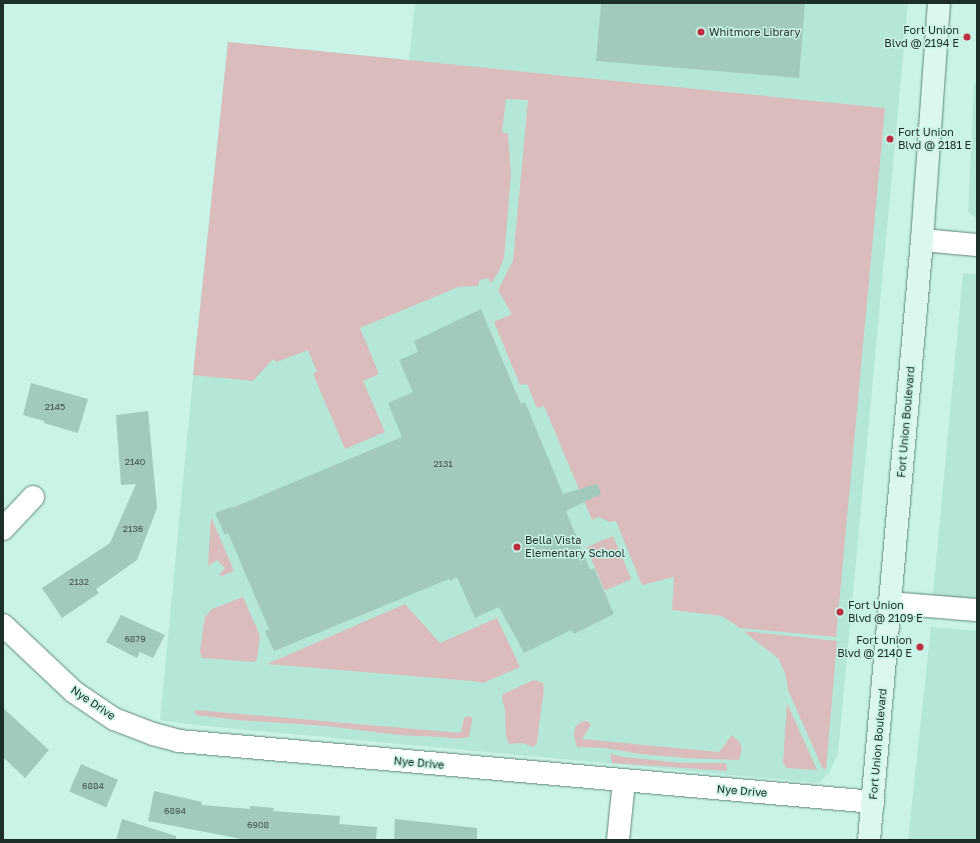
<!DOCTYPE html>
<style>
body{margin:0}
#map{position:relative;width:980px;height:843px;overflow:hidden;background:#c9f3e5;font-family:"Golos Text",sans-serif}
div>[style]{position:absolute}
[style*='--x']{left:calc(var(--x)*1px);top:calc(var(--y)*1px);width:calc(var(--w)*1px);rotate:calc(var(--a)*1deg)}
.built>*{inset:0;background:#b5e7d6}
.green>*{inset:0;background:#dabcbc;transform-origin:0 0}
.building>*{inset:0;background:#a1cabc;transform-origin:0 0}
.roads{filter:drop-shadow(0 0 1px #5f8679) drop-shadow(0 0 1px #5f8679)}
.minor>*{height:22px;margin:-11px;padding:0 11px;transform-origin:11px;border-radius:11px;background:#fff}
.secondary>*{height:22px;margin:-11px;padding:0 11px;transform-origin:11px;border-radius:11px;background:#dbf7ee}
.dots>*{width:11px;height:11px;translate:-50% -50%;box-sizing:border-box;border:2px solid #c9f3e5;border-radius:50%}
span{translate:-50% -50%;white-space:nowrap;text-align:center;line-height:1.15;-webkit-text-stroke:3px #c9f3e5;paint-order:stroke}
.number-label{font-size:9px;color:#3e544c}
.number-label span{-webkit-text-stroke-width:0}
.poi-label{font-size:11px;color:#1d2d27}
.right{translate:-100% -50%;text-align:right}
.left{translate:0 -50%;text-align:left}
.street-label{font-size:11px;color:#1d2d27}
.frame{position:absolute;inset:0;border:4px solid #1d2d27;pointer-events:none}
</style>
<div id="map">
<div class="built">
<div style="clip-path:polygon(415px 3px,908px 3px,838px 754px,829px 773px,819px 783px,195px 725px,160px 720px,194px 367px,228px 42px,409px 60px)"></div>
<div style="clip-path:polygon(974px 84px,977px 84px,977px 219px,968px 212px)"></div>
<div style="clip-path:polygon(963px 273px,977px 274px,977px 599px,933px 595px)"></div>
<div style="clip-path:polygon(931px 627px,977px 631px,977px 840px,908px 840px)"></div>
</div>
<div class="green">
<div style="clip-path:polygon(228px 42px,885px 108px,836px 637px,740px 628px,722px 616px,672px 610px,674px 577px,642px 585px,616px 521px,610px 522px,599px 517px,592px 520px,544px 406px,537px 408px,527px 384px,520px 385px,494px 322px,512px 314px,498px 290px,513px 261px,528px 100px,506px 99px,502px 132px,508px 134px,511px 174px,504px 258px,498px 273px,491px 283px,488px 278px,480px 280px,478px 286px,458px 287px,360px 328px,379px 374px,363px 381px,385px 432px,345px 449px,313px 374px,317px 372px,308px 350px,277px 362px,273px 359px,253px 381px,193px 375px)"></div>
<div style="clip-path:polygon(211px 517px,234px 571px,222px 576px,219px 575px,225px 568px,217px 560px,208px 566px)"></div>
<div style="left:613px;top:536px;width:47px;height:29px;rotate:67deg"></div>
<div style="clip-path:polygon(243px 597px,260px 636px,257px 659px,254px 662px,202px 658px,200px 651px,205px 617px,212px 609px)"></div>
<div style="clip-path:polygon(405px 604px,440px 643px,497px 618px,520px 667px,483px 683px,472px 681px,267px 664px)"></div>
<div style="clip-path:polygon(743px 631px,837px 641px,826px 770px,822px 767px,788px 690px,785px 673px,778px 658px)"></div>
<div style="clip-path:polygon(534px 680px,543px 683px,544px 689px,537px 742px,534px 747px,522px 743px,509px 744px,506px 736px,505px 710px,502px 698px,503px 694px)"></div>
<div style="clip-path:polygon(787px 703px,817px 770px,787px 768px,783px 763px)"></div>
<div style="clip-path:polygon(195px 710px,461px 733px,464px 718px,469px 716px,472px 718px,472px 722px,469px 737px,456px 739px,444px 737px,399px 735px,327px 726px,238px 720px,195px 715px)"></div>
<div style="clip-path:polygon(587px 721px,591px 725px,582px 739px,719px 752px,732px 735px,740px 743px,742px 750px,739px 760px,686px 758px,640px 754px,605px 748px,577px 747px,574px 735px,575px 727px,581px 722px)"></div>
<div style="clip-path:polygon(610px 754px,624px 757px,681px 763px,726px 763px,727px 771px,612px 763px)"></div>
</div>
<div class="building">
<div style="clip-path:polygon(601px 3px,805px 3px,799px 78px,596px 61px)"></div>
<div style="clip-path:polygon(481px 309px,521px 404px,525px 402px,563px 494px,597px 484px,601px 494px,566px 511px,590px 570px,594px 568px,614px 614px,574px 634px,571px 630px,524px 653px,499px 607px,475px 618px,457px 577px,450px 581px,449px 579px,274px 651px,265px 631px,269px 629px,228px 533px,225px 535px,215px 513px,231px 507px,232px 508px,402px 437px,388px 403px,413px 392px,399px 360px,418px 352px,414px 341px)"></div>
<div style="clip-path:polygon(31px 383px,88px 399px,78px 433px,44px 423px,44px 421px,23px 415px)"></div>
<div style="clip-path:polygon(148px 411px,157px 508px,137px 560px,96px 589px,99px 593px,62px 618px,42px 588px,110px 543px,136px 484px,121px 485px,116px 415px)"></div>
<div style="clip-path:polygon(121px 615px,165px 635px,153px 658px,140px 652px,137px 658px,106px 642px)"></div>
<div style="clip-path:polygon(3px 708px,49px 750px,25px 778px,3px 757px)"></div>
<div style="left:81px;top:764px;width:40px;height:30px;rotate:23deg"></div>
<div style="clip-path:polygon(154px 791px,202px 802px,201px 805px,250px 809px,250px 806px,274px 808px,273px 811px,340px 816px,339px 824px,377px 827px,376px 840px,247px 840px,148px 821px)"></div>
<div style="clip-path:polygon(122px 819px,176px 836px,176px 840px,116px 840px)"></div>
<div style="clip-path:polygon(395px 819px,477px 828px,477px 840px,394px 840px)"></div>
</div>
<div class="roads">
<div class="minor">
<div style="--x:922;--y:240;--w:55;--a:5.2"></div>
<div style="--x:3;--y:529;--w:44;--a:-46.8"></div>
<div style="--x:891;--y:603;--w:86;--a:4.7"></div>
<div style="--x:3;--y:625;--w:98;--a:43.3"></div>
<div style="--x:74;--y:692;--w:48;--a:34"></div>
<div style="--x:114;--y:719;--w:42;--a:21"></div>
<div style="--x:153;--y:734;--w:27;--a:15"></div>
<div style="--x:179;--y:741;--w:697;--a:5.02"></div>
<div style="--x:618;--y:840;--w:59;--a:-84.2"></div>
</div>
<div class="secondary">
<div style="--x:869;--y:840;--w:602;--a:-84.95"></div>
<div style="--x:922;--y:240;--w:238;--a:-85.9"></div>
</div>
</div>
<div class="dots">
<div style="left:701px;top:32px;background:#be2e43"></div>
<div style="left:967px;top:37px;background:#be2e43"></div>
<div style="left:890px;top:139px;background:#be2e43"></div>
<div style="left:517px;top:547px;background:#be2e43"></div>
<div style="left:840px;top:612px;background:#be2e43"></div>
<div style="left:920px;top:647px;background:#be2e43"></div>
</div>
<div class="number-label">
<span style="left:55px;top:407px">2145</span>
<span style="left:135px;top:462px">2140</span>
<span style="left:443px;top:464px">2131</span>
<span style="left:133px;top:529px">2136</span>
<span style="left:79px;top:582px">2132</span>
<span style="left:135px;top:639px">6879</span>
<span style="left:93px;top:786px">6884</span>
<span style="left:175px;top:811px">6894</span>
<span style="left:258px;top:825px">6908</span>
</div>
<div class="poi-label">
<span class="right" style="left:959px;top:37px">Fort Union<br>Blvd @ 2194 E</span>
<span class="left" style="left:709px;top:32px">Whitmore Library</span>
<span class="left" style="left:898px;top:139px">Fort Union<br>Blvd @ 2181 E</span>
<span class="left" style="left:525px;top:547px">Bella Vista<br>Elementary School</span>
<span class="left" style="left:848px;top:612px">Fort Union<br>Blvd @ 2109 E</span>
<span class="right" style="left:912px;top:647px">Fort Union<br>Blvd @ 2140 E</span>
</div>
<div class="street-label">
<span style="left:906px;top:422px;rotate:-85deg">Fort Union Boulevard</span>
<span style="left:93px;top:703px;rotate:34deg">Nye Drive</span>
<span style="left:878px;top:744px;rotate:-85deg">Fort Union Boulevard</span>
<span style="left:419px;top:763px;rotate:5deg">Nye Drive</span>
<span style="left:742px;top:791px;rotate:5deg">Nye Drive</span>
</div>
<div class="frame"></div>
</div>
